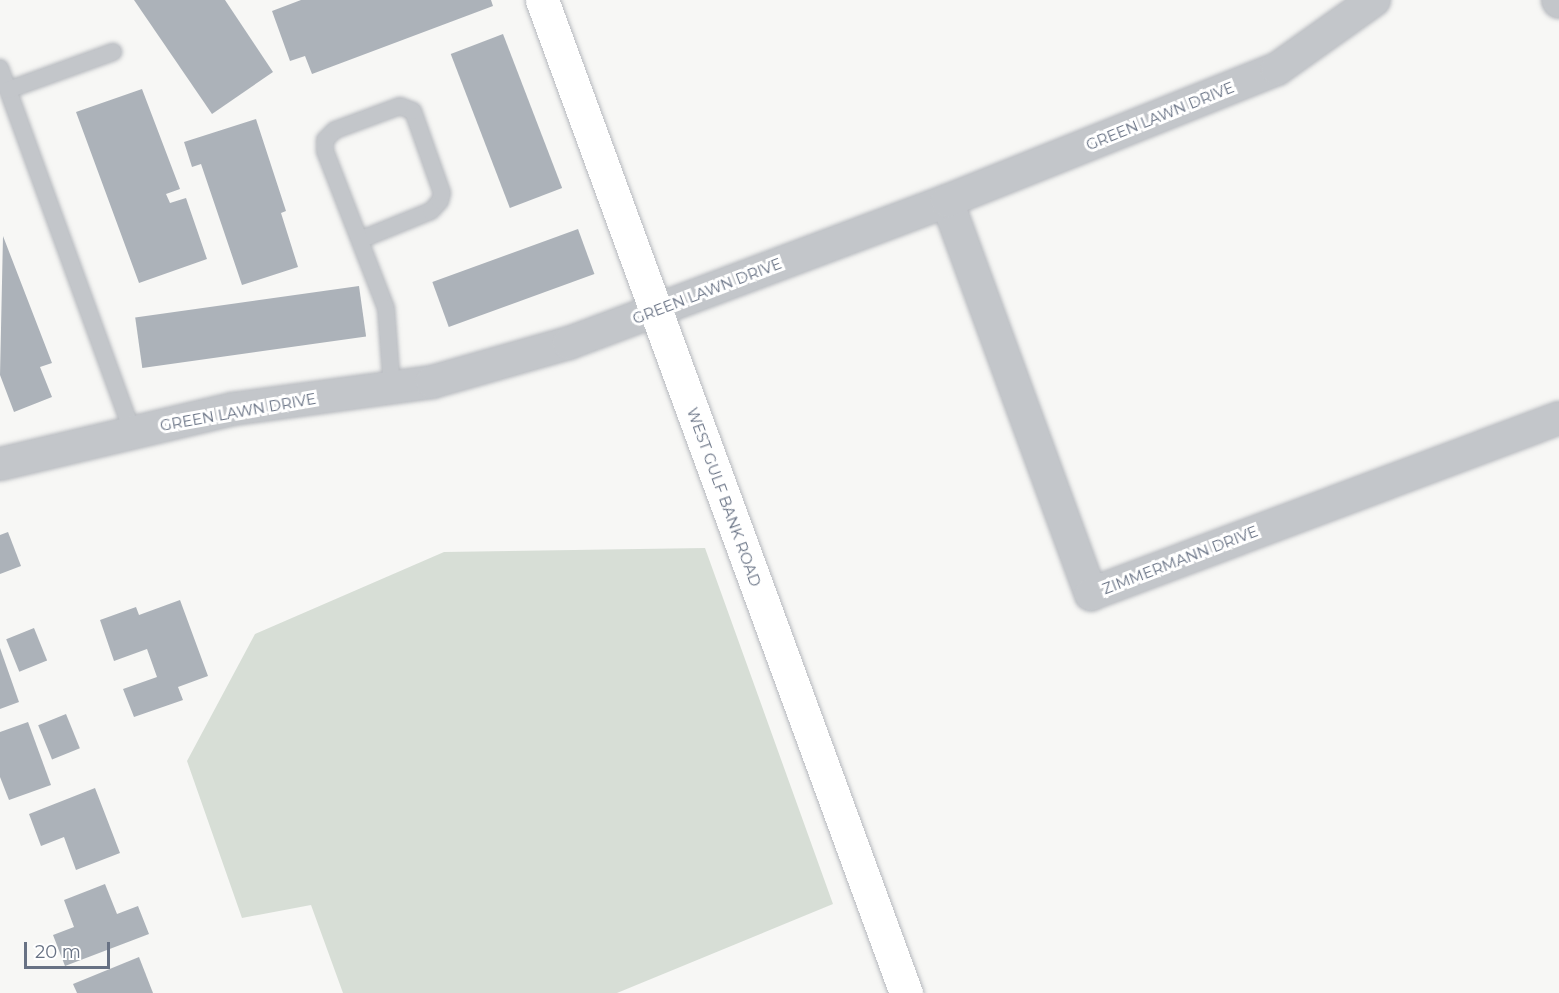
<!DOCTYPE html>
<style>
body{margin:0}
#map{position:relative;width:1559px;height:993px;overflow:hidden;background:#f7f7f5;font-family:Montserrat,sans-serif}
div>[style]{position:absolute}
[style*='--x']{left:calc(var(--x)*1px);top:calc(var(--y)*1px);width:calc(var(--w)*1px);rotate:calc(var(--a)*1deg)}
.green>*{inset:0;background:#d7ded6}
.building>*{inset:0;background:#acb2b9;transform-origin:0 0}
.roads{filter:drop-shadow(0 0 2px #b6b9be) drop-shadow(0 0 2px #b6b9be)}
.lane>*{height:16px;margin:-8px;padding:0 8px;transform-origin:8px;border-radius:8px;background:#c3c6ca}
.street>*{height:32px;margin:-16px;padding:0 16px;transform-origin:16px;border-radius:16px;background:#c3c6ca}
.secondary>*{height:33px;margin:-16.5px;padding:0 16.5px;transform-origin:16.5px;border-radius:16.5px;background:#fff}
span{translate:-50% -50%;white-space:nowrap;text-align:center;line-height:1.15;-webkit-text-stroke:6px #fff;paint-order:stroke}
.street-label{font-size:15px;color:#687284}
.scale{position:absolute;left:24px;top:942px;width:86px;height:27px;box-sizing:border-box;border:3px solid #687284;border-top:0;padding-left:8px;font-size:18px;line-height:21px;white-space:nowrap;color:#687284;-webkit-text-stroke:4px #fff;paint-order:stroke}
</style>
<div id="map">
<div class="green">
<div style="clip-path:polygon(705px 548px,833px 904px,617px 993px,343px 993px,311px 905px,242px 918px,187px 761px,255px 634px,444px 552px)"></div>
</div>
<div class="building">
<div style="clip-path:polygon(134px 0,225px 0,273px 72px,212px 114px)"></div>
<div style="clip-path:polygon(301px 0,491px 0,493px 6px,312px 74px,305px 56px,290px 61px,272px 11px)"></div>
<div style="left:503px;top:34px;width:165px;height:56px;rotate:69deg"></div>
<div style="clip-path:polygon(142px 89px,180px 189px,166px 194px,170px 203px,186px 198px,207px 259px,139px 283px,76px 112px)"></div>
<div style="clip-path:polygon(256px 119px,286px 211px,281px 213px,298px 267px,242px 285px,201px 164px,192px 167px,184px 142px)"></div>
<div style="left:578px;top:229px;width:48px;height:155px;rotate:70deg"></div>
<div style="clip-path:polygon(3px 236px,52px 363px,40px 367px,52px 397px,14px 412px,0 375px)"></div>
<div style="left:359px;top:286px;width:51px;height:226px;rotate:82deg"></div>
<div style="clip-path:polygon(8px 532px,21px 566px,0 574px,0 535px)"></div>
<div style="clip-path:polygon(180px 600px,208px 676px,178px 687px,183px 700px,134px 717px,123px 689px,157px 677px,147px 649px,114px 661px,100px 620px,136px 607px,139px 615px)"></div>
<div style="left:34px;top:628px;width:35px;height:30px;rotate:68deg"></div>
<div style="clip-path:polygon(0 648px,19px 702px,0 709px)"></div>
<div style="left:66px;top:714px;width:37px;height:30px;rotate:68deg"></div>
<div style="clip-path:polygon(28px 722px,51px 785px,9px 800px,0 777px,0 732px)"></div>
<div style="clip-path:polygon(95px 788px,120px 853px,76px 870px,64px 837px,41px 846px,29px 814px)"></div>
<div style="clip-path:polygon(105px 884px,117px 914px,138px 906px,149px 934px,65px 966px,53px 935px,74px 927px,64px 900px)"></div>
<div style="clip-path:polygon(139px 957px,153px 993px,77px 993px,73px 984px)"></div>
</div>
<div class="roads">
<div class="lane">
<div style="--x:0;--y:68;--w:386;--a:70"></div>
<div style="--x:8;--y:90;--w:112;--a:-19.9"></div>
<div style="--x:362;--y:239;--w:74;--a:-22.1"></div>
<div style="--x:431;--y:211;--w:13;--a:-48"></div>
<div style="--x:440;--y:201;--w:8;--a:-76"></div>
<div style="--x:442;--y:193;--w:87;--a:-109.5"></div>
<div style="--x:413;--y:111;--w:14;--a:-159"></div>
<div style="--x:400;--y:106;--w:69;--a:159.7"></div>
<div style="--x:335;--y:130;--w:14;--a:135"></div>
<div style="--x:325;--y:140;--w:11;--a:90"></div>
<div style="--x:325;--y:151;--w:168;--a:68.8"></div>
<div style="--x:386;--y:308;--w:79;--a:85.7"></div>
</div>
<div class="street">
<div style="--x:1558;--y:0;--w:2;--a:63"></div>
<div style="--x:947;--y:201;--w:419;--a:69.9"></div>
<div style="--x:1091;--y:594;--w:500;--a:-20.6"></div>
<div style="--x:0;--y:464;--w:239;--a:-13.3"></div>
<div style="--x:233;--y:409;--w:201;--a:-7.7"></div>
<div style="--x:432;--y:382;--w:142;--a:-15.9"></div>
<div style="--x:569;--y:343;--w:404;--a:-20.6"></div>
<div style="--x:947;--y:201;--w:355;--a:-21.8"></div>
<div style="--x:1277;--y:69;--w:119;--a:-35.4"></div>
</div>
<div class="secondary">
<div style="--x:542;--y:0;--w:1058;--a:69.87"></div>
</div>
</div>
<div class="street-label">
<span style="left:1160px;top:116px;rotate:-22deg">GREEN LAWN DRIVE</span>
<span style="left:707px;top:291px;rotate:-21deg">GREEN LAWN DRIVE</span>
<span style="left:238px;top:412px;rotate:-10deg">GREEN LAWN DRIVE</span>
<span style="left:724px;top:497px;rotate:70deg">WEST GULF BANK ROAD</span>
<span style="left:1180px;top:560px;rotate:-21deg">ZIMMERMANN DRIVE</span>
</div>
<div class="scale">20 m</div>
</div>
